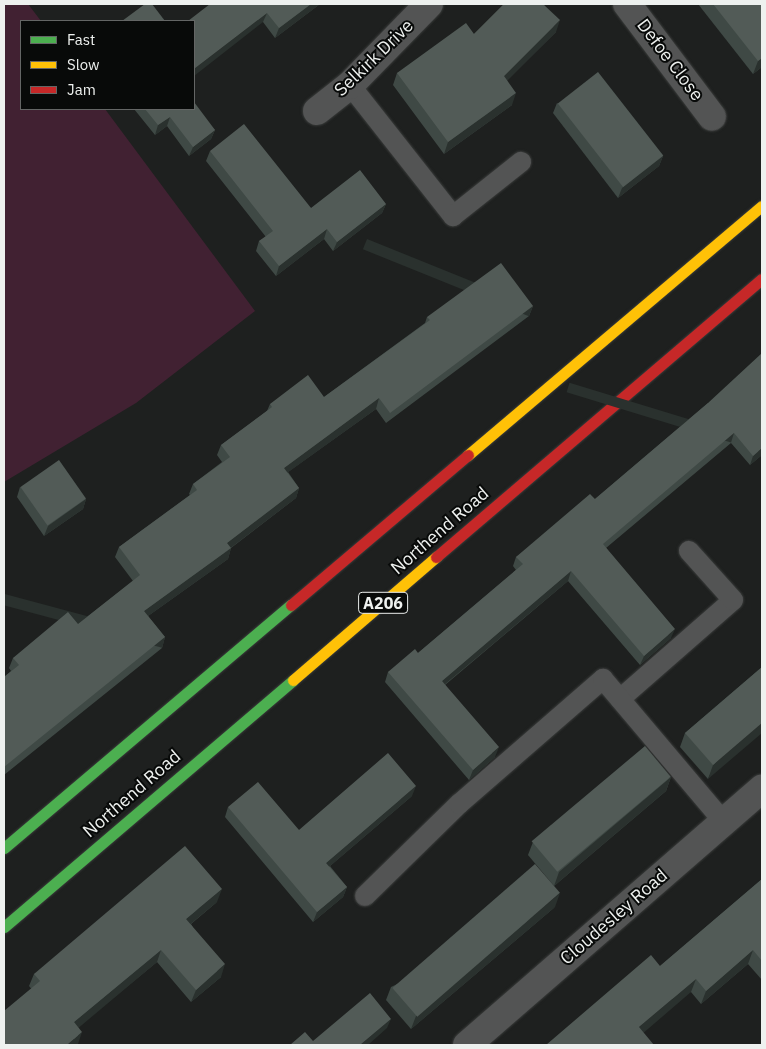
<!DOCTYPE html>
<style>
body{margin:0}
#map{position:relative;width:766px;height:1049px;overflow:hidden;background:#1e201f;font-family:"IBM Plex Sans",sans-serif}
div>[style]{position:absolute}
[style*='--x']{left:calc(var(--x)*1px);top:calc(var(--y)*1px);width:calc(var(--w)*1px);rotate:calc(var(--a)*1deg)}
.green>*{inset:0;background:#412132}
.roads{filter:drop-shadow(0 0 1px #3a3c3b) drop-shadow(0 0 1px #3a3c3b)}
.lane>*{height:20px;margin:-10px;padding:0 10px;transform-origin:10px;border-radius:10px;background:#535454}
.street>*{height:28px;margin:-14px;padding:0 14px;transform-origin:14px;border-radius:14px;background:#535454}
.fast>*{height:11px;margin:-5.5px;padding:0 5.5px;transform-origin:5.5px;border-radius:5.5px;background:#4caf50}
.slow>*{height:11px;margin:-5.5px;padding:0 5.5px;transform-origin:5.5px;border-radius:5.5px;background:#ffc107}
.jam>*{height:11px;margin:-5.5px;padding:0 5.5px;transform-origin:5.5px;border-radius:5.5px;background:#c62828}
.wall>*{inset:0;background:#3f4945}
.shaded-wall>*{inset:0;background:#2a312e;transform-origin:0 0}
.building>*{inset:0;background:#525b57;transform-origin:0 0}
span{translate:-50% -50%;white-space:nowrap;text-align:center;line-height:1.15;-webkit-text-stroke:4px #080a09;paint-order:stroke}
.shield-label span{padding:1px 4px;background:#080a09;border:1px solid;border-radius:4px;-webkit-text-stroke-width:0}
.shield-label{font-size:16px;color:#eef1ef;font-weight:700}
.street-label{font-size:18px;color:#eef1ef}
.frame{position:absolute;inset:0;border:5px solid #eef1ef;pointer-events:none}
.legend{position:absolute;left:20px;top:20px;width:175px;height:90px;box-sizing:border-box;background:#080a09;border:1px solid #646665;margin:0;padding:6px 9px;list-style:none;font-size:15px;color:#eef1ef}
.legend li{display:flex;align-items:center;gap:10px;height:25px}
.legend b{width:25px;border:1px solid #646665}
</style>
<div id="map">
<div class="green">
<div style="clip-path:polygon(4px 4px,28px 4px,41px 21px,21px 21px,21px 109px,105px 109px,255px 311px,136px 403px,4px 482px)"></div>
</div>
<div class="roads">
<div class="lane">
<div style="--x:350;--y:85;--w:167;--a:51.8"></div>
<div style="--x:453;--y:216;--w:87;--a:-38.5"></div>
<div style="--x:620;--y:699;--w:150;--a:-41.2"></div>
<div style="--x:733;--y:600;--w:66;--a:-131.9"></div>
<div style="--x:365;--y:896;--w:132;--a:-44.4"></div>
<div style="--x:459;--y:804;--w:191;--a:-41"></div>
<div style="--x:603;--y:679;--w:187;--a:49.8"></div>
</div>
<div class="street">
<div style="--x:627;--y:4;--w:141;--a:53"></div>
<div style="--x:317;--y:111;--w:42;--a:-38.2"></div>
<div style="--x:350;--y:85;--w:113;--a:-45.7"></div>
<div style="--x:467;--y:1045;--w:391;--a:-41"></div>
</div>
<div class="fast">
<div style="--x:4;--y:848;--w:376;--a:-40.3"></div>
<div style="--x:4;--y:927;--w:380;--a:-40.5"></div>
</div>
<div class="slow">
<div style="--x:468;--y:455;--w:385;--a:-40.3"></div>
<div style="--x:293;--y:680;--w:189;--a:-40.7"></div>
</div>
<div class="jam">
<div style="--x:436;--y:557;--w:428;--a:-40.5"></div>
<div style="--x:291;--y:605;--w:232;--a:-40.3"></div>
</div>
</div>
<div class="wall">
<div style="clip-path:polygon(320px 4px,275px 38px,263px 22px,220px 5px)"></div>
<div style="clip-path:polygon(504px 4px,546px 4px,544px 5px,556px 32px,507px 80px,512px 105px,444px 154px,393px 85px,397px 73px,474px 34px)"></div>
<div style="clip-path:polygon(698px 4px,762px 4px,762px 67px,753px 74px)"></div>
<div style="clip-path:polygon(557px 103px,663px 156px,659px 166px,618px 198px,553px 113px)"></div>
<div style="clip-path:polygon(134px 109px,194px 109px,215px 130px,211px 139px,189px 156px,167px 126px,155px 135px)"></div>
<div style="clip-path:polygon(210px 151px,311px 208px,386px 204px,382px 213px,333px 251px,324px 239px,276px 276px,256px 251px,259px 241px,266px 237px,206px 161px)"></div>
<div style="clip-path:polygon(533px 306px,529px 316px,386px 423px,376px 409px,288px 472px,299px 488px,296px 498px,231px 548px,228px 559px,148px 616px,165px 637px,162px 648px,4px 775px,4px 677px,11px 671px,9px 668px,13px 658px,78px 624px,133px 581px,115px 557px,119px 547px,190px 495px,189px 494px,193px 484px,222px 462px,217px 455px,221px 445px,267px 411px,270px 404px,324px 397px,425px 323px,427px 317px)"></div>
<div style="clip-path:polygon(708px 403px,762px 455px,750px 465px,731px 443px,606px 548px,671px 638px,640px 665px,568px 581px,445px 685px,495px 757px,469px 780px,385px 682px,388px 672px,418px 653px,516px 570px,513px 566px,516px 557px,595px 499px)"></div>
<div style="clip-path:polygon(20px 487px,86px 499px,83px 509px,44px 536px,17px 497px)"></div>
<div style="clip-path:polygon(762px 667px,708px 779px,680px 747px,685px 733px)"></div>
<div style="clip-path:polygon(671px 777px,666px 791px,554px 886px,528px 855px,533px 842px)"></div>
<div style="clip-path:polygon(412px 796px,330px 866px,347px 887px,343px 897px,313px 922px,225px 817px,228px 807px,299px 830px)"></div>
<div style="clip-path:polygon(762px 879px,762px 980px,748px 964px,701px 1004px,691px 992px,546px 1045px,660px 966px)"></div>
<div style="clip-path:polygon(217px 902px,191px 924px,221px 977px,191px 1002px,157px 962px,78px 1027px,78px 1044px,29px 986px,34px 974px)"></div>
<div style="clip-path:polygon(555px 907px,411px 1029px,386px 1000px,391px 987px)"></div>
</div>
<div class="shaded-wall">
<div style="clip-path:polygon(311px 4px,320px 4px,275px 38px,279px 28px)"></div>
<div style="clip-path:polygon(267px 13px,263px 22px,194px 76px,194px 69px)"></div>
<div style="clip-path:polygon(560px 20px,556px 32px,500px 88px,504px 76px)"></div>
<div style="clip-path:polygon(762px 58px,762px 67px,753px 74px,758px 61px)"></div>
<div style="clip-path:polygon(516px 93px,512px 105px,444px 154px,448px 142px)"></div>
<div style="clip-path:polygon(170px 117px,167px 126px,155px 135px,158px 125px)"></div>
<div style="clip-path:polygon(215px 130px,211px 139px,189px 156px,193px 147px)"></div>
<div style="clip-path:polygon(663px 156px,659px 166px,618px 198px,622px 188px)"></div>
<div style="clip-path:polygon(386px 204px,382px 213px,333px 251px,337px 242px)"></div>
<div style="clip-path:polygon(327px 229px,324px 239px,276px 276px,279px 266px)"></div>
<div style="left:533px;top:306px;width:11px;height:179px;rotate:112deg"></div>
<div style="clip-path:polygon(379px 398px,376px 409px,280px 478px,284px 468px)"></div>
<div style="left:734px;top:433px;width:10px;height:172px;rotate:107deg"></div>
<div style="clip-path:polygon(762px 448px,762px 455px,750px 465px,753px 456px)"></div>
<div style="clip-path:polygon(299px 488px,296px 498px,224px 553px,227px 543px)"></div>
<div style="clip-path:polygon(86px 499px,83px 509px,44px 536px,48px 526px)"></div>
<div style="clip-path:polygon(231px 548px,228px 559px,141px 621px,144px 611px)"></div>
<div style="clip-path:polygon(571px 571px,568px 581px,438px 690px,442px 681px)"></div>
<div style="clip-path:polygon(675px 629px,671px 638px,640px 665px,644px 656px)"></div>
<div style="left:165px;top:637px;width:11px;height:207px;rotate:105deg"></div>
<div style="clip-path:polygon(762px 723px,762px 733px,708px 779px,713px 765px)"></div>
<div style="clip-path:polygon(499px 747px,495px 757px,469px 780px,473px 770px)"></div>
<div style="clip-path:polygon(671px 777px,666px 791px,554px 886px,559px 872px)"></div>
<div style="clip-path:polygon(416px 786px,412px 796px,323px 872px,326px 863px)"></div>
<div style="clip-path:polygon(347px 887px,343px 897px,313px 922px,317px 912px)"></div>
<div style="clip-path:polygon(222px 889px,217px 902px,182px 931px,186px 919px)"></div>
<div style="clip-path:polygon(560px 893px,555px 907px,411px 1029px,416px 1016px)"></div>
<div style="clip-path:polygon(161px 950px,157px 962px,70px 1035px,74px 1022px)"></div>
<div style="clip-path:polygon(753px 950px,748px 964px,701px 1004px,706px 991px)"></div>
<div style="clip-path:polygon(225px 964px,221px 977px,191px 1002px,196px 990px)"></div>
<div style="clip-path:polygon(696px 979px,691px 992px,634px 1041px,639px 1027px)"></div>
<div style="clip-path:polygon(391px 1019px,387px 1028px,368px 1045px,360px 1045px)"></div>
<div style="clip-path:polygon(82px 1032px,78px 1044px,77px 1045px,67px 1045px)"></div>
</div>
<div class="building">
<div style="clip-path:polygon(145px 4px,152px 4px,165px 21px,122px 21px)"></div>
<div style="clip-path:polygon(210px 4px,219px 4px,220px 5px,221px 4px,311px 4px,279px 28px,267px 13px,194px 69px,194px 21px,188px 21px)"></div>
<div style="clip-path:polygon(504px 4px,543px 4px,560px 20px,504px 76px,516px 93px,448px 142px,397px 73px,466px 23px,474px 34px)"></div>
<div style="clip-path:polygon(713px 4px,762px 4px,762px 58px,758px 61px)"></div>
<div style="left:598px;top:72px;width:106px;height:51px;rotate:52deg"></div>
<div style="clip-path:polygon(194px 102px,215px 130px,193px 147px,170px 117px,158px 125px,145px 109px,194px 109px)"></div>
<div style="clip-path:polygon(244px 124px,311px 208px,360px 170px,386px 204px,337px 242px,327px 229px,279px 266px,259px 241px,273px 231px,210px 151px)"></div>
<div style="clip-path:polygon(501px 263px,533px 306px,390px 413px,379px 398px,284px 468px,299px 488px,227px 543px,231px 548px,144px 611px,165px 637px,4px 767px,4px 677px,19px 665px,13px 658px,68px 612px,78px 624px,140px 575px,119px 547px,197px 490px,193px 484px,230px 457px,221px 445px,272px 407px,270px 404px,308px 375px,324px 397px,430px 320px,427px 317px)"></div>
<div style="clip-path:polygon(762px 353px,762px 412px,761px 413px,762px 414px,762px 448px,753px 456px,734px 433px,603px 544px,675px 629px,644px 656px,571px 571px,442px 681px,499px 747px,473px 770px,388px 672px,415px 649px,418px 653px,523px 564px,516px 557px,590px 494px,595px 499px,708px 403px)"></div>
<div style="left:59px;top:460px;width:47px;height:47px;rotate:55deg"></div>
<div style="clip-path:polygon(762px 667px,762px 723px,713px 765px,685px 733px)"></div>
<div style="left:645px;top:746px;width:40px;height:148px;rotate:50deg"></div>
<div style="clip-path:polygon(388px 753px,416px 786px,326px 863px,347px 887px,317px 912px,228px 807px,258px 782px,299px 830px)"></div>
<div style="clip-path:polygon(185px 846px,222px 889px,186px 919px,225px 964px,196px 990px,161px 950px,74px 1022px,82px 1032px,67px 1045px,4px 1045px,4px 1011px,40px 981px,34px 974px)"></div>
<div style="left:535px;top:864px;width:38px;height:189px;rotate:49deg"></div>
<div style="clip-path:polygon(762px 879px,762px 961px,753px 950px,706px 991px,696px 979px,639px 1027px,654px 1045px,546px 1045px,651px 955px,660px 966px)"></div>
<div style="clip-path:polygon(370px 993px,391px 1019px,360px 1045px,290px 1045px,305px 1032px,313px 1041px)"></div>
</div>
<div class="shield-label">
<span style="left:383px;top:603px">A206</span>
</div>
<div class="street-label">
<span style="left:374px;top:58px;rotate:-44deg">Selkirk Drive</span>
<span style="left:670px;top:60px;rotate:53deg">Defoe Close</span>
<span style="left:440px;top:531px;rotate:-41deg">Northend Road</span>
<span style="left:132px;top:794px;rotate:-41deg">Northend Road</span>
<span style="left:614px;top:917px;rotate:-41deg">Cloudesley Road</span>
</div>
<div class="frame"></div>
<ul class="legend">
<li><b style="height:6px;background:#4caf50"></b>Fast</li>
<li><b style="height:6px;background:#ffc107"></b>Slow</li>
<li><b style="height:6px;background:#c62828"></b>Jam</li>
</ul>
</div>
